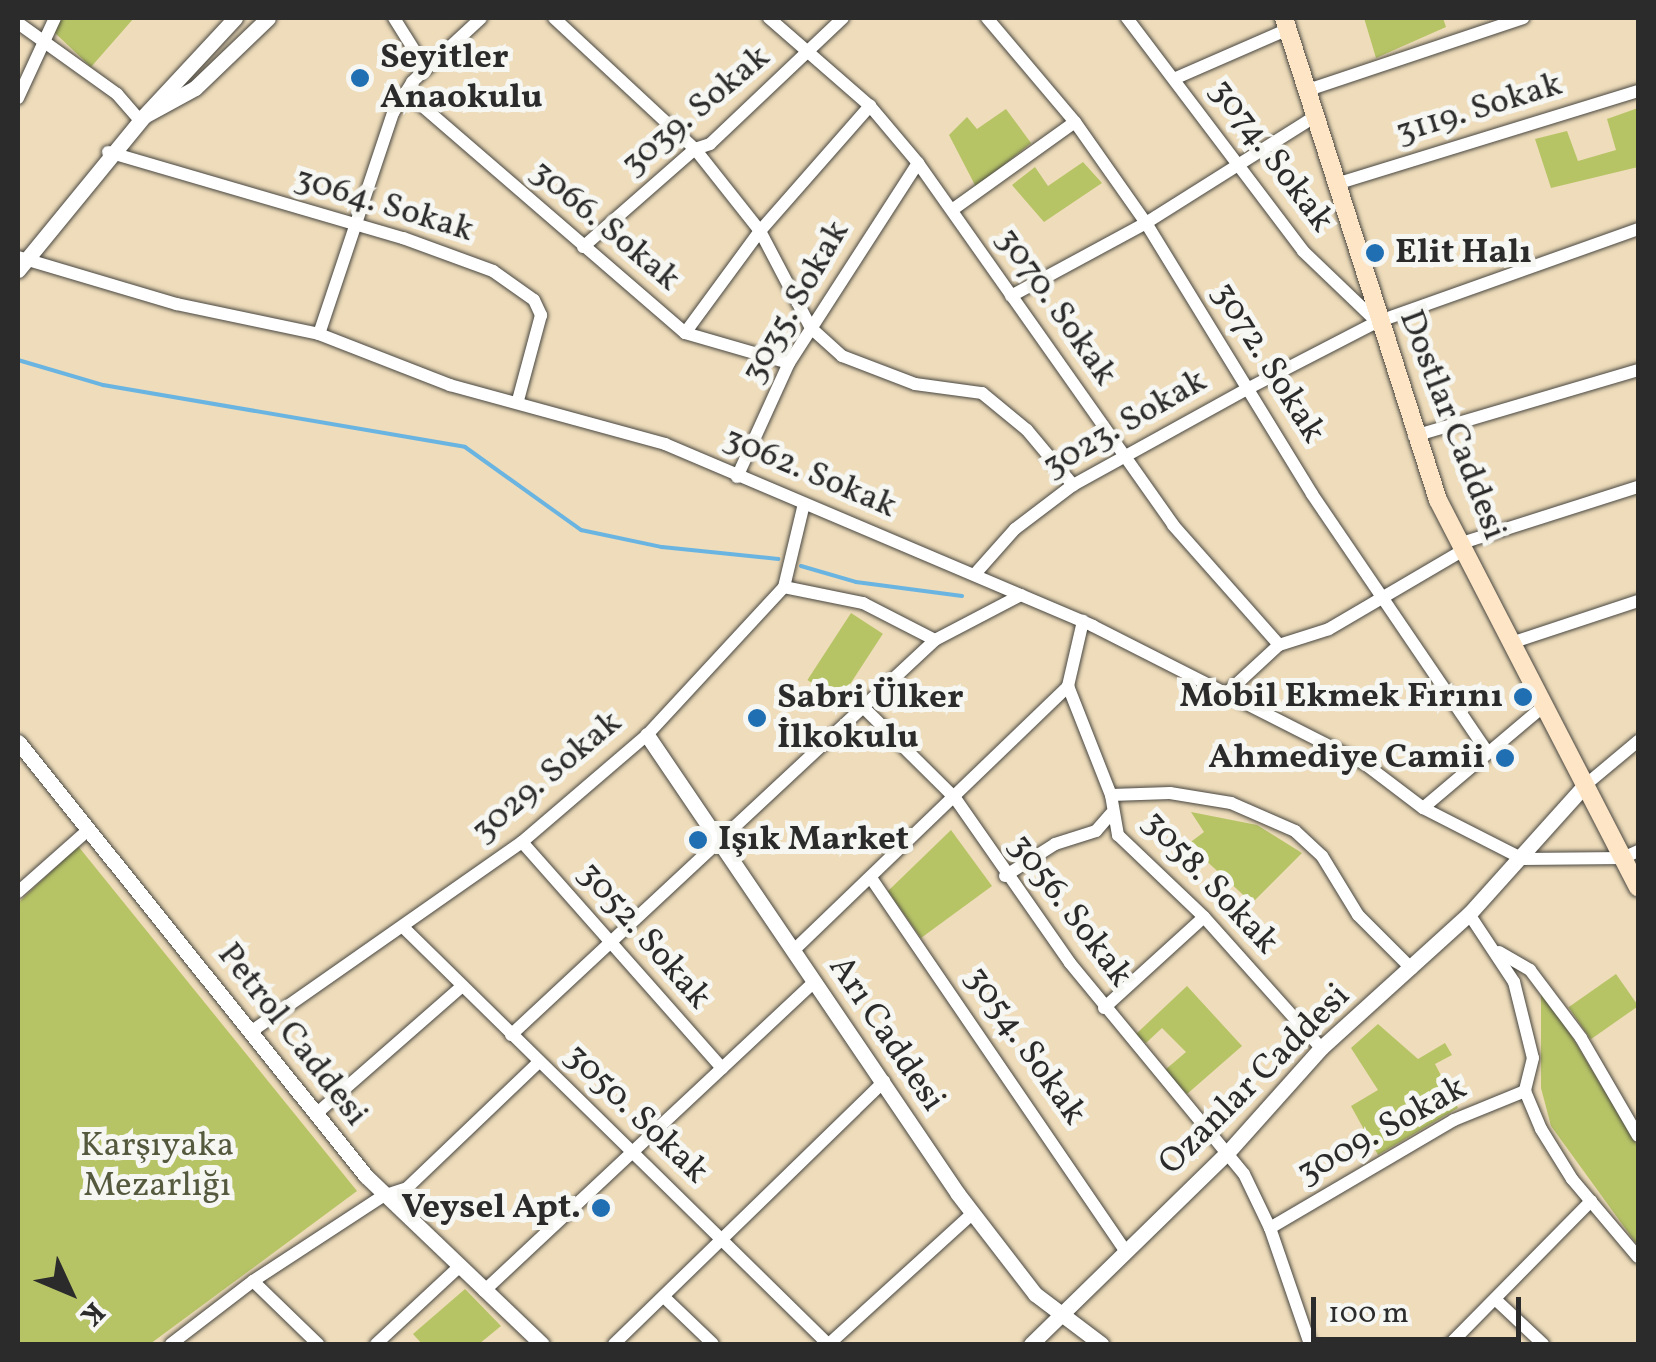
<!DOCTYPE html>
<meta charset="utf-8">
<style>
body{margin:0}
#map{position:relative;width:1656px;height:1362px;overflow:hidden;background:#eedcba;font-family:Vollkorn,serif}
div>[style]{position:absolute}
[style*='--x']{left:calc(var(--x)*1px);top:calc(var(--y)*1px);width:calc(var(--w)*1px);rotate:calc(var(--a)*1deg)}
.green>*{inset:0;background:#b7c466;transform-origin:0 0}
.stream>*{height:4px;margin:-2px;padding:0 2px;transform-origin:2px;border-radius:2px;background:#6ab4e2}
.roads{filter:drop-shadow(0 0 2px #484640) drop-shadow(0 0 2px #484640)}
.minor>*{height:12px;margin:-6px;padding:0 6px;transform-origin:6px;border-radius:6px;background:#fff}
.tertiary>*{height:15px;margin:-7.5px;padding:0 7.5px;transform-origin:7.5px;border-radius:7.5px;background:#fff}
.secondary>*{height:18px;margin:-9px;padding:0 9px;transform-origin:9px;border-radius:9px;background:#fde5c5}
.dots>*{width:28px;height:28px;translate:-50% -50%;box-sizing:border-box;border:5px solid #f6f6f2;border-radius:50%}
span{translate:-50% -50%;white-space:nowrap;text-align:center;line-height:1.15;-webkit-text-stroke:10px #f6f6f2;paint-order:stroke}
.poi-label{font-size:35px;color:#2b2b2b;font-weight:700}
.left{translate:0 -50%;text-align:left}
.right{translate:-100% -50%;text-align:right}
.street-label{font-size:35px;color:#2b2b2b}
.park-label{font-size:35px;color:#55593d}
.frame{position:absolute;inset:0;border:20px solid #2b2b2b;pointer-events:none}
.north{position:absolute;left:20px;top:1242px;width:100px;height:100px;-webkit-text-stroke:8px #f6f6f2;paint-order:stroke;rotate:134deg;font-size:28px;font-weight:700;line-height:40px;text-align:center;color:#2b2b2b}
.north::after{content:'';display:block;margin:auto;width:35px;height:45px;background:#2b2b2b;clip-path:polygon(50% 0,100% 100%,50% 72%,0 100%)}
.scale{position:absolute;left:1311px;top:1297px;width:210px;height:45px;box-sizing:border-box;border:5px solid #2b2b2b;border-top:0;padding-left:12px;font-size:30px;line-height:35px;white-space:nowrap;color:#2b2b2b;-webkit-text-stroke:8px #f6f6f2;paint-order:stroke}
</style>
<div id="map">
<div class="green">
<div style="clip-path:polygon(61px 18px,99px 19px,134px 18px,91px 67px,54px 32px)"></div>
<div style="clip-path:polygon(1364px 18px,1443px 18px,1446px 27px,1376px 58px)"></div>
<div style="clip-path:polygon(1638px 108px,1638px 167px,1551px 188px,1535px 139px,1567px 131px,1578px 161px,1616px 150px,1607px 119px)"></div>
<div style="clip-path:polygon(1006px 109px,1031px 143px,976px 187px,949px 135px,967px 117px,977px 129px)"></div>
<div style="clip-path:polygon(1083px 162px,1102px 183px,1044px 222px,1012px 185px,1035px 167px,1048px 186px)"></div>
<div style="left:851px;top:613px;width:38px;height:80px;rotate:33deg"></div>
<div style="clip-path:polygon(1191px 812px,1257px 825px,1302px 853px,1252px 903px,1188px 844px,1204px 832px)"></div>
<div style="clip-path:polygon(951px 830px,992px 886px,921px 938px,888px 891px)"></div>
<div style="clip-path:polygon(78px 846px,357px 1191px,150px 1344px,18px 1344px,18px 903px)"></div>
<div style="left:1616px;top:974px;width:39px;height:58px;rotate:55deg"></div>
<div style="clip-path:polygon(1541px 985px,1638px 1147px,1638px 1246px,1551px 1126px,1541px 1088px)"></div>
<div style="clip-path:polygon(1187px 986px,1242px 1046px,1187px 1094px,1165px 1070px,1186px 1052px,1162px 1028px,1146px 1043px,1136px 1034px)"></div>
<div style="clip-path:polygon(1378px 1024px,1418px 1059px,1445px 1043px,1452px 1055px,1435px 1064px,1458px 1108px,1378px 1155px,1351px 1106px,1378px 1090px,1351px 1048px)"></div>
<div style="clip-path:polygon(465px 1289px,501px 1326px,479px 1344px,422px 1344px,413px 1334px)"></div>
</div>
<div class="stream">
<div style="--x:18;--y:360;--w:89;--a:16.4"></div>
<div style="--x:103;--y:385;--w:367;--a:9.7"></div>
<div style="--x:465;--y:447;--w:143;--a:35.6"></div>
<div style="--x:581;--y:530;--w:83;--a:11.9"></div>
<div style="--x:662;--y:547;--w:117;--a:5.9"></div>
<div style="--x:801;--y:566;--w:57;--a:16.2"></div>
<div style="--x:856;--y:582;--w:107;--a:7.5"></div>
</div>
<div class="roads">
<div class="minor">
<div style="--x:394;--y:18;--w:60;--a:57.9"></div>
<div style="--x:554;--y:18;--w:192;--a:42.9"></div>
<div style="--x:695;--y:149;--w:105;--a:51.6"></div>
<div style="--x:760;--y:231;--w:110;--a:62.3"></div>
<div style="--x:811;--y:328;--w:42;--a:42.1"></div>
<div style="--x:842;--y:356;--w:78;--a:21"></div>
<div style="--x:915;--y:384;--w:68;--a:7.7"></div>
<div style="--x:982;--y:393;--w:58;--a:39.4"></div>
<div style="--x:1027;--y:430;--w:72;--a:50.1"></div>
<div style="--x:769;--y:18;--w:134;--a:41.1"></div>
<div style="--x:870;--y:106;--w:75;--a:49.9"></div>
<div style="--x:918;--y:163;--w:443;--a:54.8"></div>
<div style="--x:1173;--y:525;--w:160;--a:48.5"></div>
<div style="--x:987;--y:18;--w:136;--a:49.8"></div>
<div style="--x:1075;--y:122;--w:123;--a:54.9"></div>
<div style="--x:1146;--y:223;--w:318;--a:58.5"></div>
<div style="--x:1312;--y:494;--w:310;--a:55.8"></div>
<div style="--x:1127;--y:18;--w:292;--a:52.9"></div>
<div style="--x:1303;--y:251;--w:103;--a:43.8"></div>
<div style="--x:18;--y:23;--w:122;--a:35.6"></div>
<div style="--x:117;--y:94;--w:33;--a:49"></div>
<div style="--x:1176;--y:78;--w:122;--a:-23.6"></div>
<div style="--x:1308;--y:90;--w:227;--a:-18.5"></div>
<div style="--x:406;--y:92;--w:369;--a:40.8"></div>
<div style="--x:685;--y:333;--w:108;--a:16.1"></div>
<div style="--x:18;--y:98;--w:88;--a:-65.2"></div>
<div style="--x:108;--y:152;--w:307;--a:16.3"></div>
<div style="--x:403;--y:238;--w:96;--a:20.1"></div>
<div style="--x:493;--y:271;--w:50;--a:35.3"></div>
<div style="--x:534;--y:300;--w:17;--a:65"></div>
<div style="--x:541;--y:315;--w:88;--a:105.1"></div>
<div style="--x:1336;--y:184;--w:316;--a:-17.1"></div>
<div style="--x:952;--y:210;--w:151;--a:-35.6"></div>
<div style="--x:583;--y:247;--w:149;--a:-41.2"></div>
<div style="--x:695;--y:149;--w:16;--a:-18"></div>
<div style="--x:710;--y:144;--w:183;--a:-43.5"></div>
<div style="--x:18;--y:257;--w:166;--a:16.5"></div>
<div style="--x:177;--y:304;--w:145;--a:11.9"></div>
<div style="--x:319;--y:334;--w:141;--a:21.3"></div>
<div style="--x:450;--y:385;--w:223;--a:15.3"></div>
<div style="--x:665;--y:444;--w:465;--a:23"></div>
<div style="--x:1093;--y:626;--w:305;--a:26.9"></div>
<div style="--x:1365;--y:764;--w:73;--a:37.2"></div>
<div style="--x:1423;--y:808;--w:112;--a:27"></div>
<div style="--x:1523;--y:859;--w:100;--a:-0.6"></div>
<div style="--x:1623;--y:858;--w:17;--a:-25"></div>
<div style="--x:1011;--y:296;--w:153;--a:-28.4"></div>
<div style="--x:1146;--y:223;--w:201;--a:-32.2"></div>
<div style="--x:685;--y:333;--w:127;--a:-53.7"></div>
<div style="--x:760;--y:231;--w:167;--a:-48.7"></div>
<div style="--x:319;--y:334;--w:233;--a:-71.5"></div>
<div style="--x:393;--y:113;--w:36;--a:-58"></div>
<div style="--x:412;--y:82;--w:94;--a:-42.8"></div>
<div style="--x:1414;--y:436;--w:234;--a:-16.4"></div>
<div style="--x:737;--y:477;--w:125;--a:-65.5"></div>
<div style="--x:789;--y:363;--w:238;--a:-57.2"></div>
<div style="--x:1459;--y:544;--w:188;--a:-17.7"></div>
<div style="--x:975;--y:574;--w:60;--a:-48.4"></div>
<div style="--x:1015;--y:529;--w:73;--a:-37.2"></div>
<div style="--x:1073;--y:485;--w:201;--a:-28.9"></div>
<div style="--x:1249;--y:388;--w:144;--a:-27.3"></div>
<div style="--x:1377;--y:322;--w:277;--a:-19.6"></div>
<div style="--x:784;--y:587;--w:81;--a:11.4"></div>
<div style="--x:863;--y:603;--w:81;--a:27.2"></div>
<div style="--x:1514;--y:642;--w:131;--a:-18.3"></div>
<div style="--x:1068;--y:686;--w:117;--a:68.5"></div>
<div style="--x:1111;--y:795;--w:41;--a:80.1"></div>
<div style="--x:1118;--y:835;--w:119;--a:43.6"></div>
<div style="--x:1204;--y:917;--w:176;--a:48.2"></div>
<div style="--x:1228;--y:692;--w:69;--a:-42.7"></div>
<div style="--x:1279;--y:645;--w:52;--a:-17.7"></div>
<div style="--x:1329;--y:629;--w:154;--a:-30.4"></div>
<div style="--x:864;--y:708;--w:128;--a:44.7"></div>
<div style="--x:955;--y:798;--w:201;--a:55.1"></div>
<div style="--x:1070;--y:963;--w:273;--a:50.5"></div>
<div style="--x:1244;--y:1174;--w:60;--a:64.3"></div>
<div style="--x:1270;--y:1228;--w:123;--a:71"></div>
<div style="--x:1583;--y:787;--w:72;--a:-39.9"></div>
<div style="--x:1111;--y:795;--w:59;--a:-1.9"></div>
<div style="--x:1170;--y:793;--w:62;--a:9.3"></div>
<div style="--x:1231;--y:803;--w:70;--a:23.6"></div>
<div style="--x:1295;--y:831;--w:37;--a:43"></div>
<div style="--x:1322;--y:856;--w:69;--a:58.6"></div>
<div style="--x:1358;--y:915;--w:76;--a:45"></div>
<div style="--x:1423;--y:808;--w:161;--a:-40.2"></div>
<div style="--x:522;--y:842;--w:302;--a:48.5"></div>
<div style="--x:1005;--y:876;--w:59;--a:-32.6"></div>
<div style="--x:1055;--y:844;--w:43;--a:-17.6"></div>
<div style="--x:1096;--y:831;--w:23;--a:-49"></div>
<div style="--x:871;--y:878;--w:450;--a:55.7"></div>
<div style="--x:18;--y:892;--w:94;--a:-41.5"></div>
<div style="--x:1469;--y:914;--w:82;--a:56.5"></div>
<div style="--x:1514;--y:982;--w:78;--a:76"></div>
<div style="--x:1533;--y:1058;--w:34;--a:104"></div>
<div style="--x:1525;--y:1091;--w:41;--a:67.2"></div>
<div style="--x:1541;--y:1129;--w:59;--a:58.2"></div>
<div style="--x:1572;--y:1179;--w:102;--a:49.8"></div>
<div style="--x:403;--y:927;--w:595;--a:44.46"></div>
<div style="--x:793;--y:951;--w:382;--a:-43.9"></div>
<div style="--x:1068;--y:686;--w:67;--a:-77"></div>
<div style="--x:1499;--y:952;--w:36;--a:30"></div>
<div style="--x:1530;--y:970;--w:85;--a:53.1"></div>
<div style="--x:1581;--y:1038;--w:113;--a:59.8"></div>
<div style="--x:1104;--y:1008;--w:135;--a:-42.3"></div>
<div style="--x:252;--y:1031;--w:330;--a:-35"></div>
<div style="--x:522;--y:842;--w:165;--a:-40.6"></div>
<div style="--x:647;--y:735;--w:202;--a:-47.2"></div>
<div style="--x:784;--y:587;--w:85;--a:-76.5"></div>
<div style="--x:511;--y:1035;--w:579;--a:-42.97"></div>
<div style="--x:935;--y:640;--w:97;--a:-27.6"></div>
<div style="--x:316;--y:1114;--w:191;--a:-41.2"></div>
<div style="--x:1270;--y:1228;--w:213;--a:-30.4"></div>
<div style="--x:1454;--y:1120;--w:77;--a:-22.2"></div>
<div style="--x:253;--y:1281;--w:91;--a:44.1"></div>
<div style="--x:484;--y:1291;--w:453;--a:-43.1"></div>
<div style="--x:665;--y:1298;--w:66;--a:43.8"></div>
<div style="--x:1495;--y:1299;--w:66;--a:43.2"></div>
<div style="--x:171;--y:1344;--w:103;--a:-37.5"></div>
<div style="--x:253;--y:1281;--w:155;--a:-33.2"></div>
<div style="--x:383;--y:1196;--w:25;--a:-18"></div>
<div style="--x:407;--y:1188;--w:182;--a:-43.7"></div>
<div style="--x:376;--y:1344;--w:113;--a:-42.9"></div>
<div style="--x:614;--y:1344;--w:377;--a:-44.2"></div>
<div style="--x:829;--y:1344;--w:195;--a:-42.3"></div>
<div style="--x:1450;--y:1344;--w:201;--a:-45.4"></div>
</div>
<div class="tertiary">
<div style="--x:235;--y:18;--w:134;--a:132.9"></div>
<div style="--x:144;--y:116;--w:58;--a:-28.8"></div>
<div style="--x:195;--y:88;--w:101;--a:-43.8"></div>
<div style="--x:18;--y:270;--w:199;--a:-50.7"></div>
<div style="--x:647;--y:735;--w:554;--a:55.88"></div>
<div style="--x:958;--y:1194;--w:126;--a:52.4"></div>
<div style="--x:1035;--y:1294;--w:83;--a:37.1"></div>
<div style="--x:18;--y:742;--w:556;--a:51.28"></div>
<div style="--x:366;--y:1176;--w:243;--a:43.7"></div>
<div style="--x:1031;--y:1344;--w:275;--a:-44.3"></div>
<div style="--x:1228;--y:1152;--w:140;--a:-48.2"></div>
<div style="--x:1321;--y:1048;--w:200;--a:-42.2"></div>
<div style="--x:1469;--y:914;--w:171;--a:-48.1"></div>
</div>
<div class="secondary">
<div style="--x:1284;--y:18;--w:506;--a:72.28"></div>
<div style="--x:1438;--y:500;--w:436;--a:62.7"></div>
</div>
</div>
<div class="dots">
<div style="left:360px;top:78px;background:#1f6fb2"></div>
<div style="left:1375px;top:253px;background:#1f6fb2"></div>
<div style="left:1523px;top:697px;background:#1f6fb2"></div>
<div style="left:757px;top:718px;background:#1f6fb2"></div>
<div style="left:1505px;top:758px;background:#1f6fb2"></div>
<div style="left:698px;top:840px;background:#1f6fb2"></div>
<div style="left:601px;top:1208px;background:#1f6fb2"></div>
</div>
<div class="poi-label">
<span class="left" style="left:380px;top:78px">Seyitler<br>Anaokulu</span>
<span class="left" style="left:1395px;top:253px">Elit Halı</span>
<span class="right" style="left:1503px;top:697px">Mobil Ekmek Fırını</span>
<span class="left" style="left:777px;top:718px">Sabri Ülker<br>İlkokulu</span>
<span class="right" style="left:1485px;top:758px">Ahmediye Camii</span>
<span class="left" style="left:718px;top:840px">Işık Market</span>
<span class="right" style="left:581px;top:1208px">Veysel Apt.</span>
</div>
<div class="street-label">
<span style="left:1479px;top:109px;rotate:-17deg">3119. Sokak</span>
<span style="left:696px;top:111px;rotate:-40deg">3039. Sokak</span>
<span style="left:1271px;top:156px;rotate:53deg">3074. Sokak</span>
<span style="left:384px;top:205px;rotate:17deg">3064. Sokak</span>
<span style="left:605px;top:226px;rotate:40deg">3066. Sokak</span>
<span style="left:796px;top:302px;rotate:-60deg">3035. Sokak</span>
<span style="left:1056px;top:307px;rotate:55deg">3070. Sokak</span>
<span style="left:1268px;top:363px;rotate:58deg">3072. Sokak</span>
<span style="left:1125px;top:424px;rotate:-30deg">3023. Sokak</span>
<span style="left:1452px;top:425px;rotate:69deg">Dostlar Caddesi</span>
<span style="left:810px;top:473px;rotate:23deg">3062. Sokak</span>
<span style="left:547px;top:777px;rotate:-40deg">3029. Sokak</span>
<span style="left:1210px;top:883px;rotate:47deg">3058. Sokak</span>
<span style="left:1070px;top:911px;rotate:53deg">3056. Sokak</span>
<span style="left:644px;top:936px;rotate:49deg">3052. Sokak</span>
<span style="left:886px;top:1034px;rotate:56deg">Arı Caddesi</span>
<span style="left:292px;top:1035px;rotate:52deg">Petrol Caddesi</span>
<span style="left:1025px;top:1046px;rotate:55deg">3054. Sokak</span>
<span style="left:1255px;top:1080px;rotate:-45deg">Ozanlar Caddesi</span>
<span style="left:636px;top:1114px;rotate:44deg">3050. Sokak</span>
<span style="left:1382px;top:1131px;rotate:-29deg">3009. Sokak</span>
</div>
<div class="park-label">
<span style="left:157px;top:1166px">Karşıyaka<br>Mezarlığı</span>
</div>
<div class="frame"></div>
<div class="north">K</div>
<div class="scale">100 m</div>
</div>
